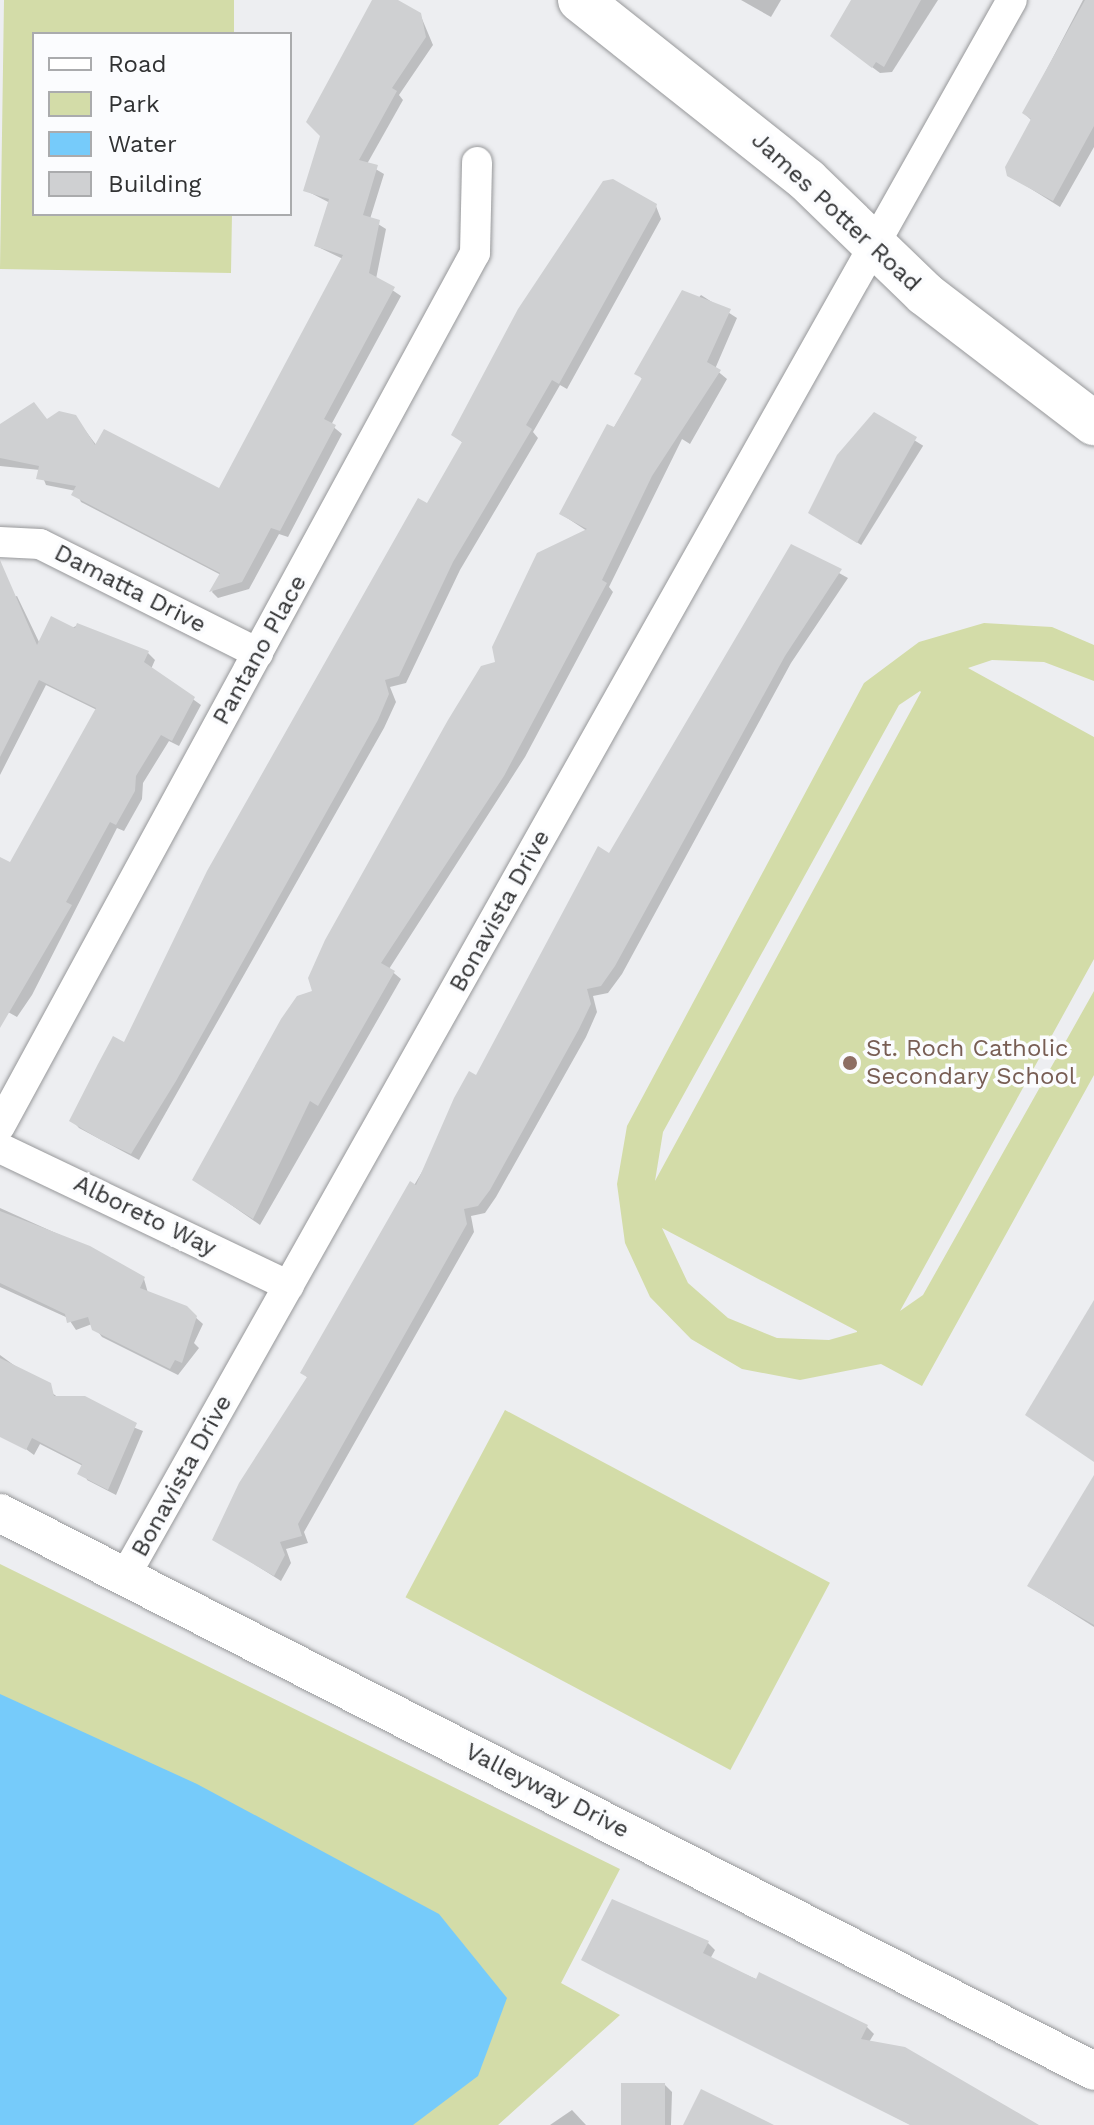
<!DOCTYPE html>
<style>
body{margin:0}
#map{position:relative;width:1094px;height:2125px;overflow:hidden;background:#edeef1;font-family:"Work Sans",sans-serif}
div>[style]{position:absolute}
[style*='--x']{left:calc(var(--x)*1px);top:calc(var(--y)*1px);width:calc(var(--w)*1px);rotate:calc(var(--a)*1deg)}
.green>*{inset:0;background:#d3dca8;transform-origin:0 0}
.water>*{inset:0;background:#76cbfa}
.shadow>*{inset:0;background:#0003;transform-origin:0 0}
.building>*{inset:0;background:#cfd0d2;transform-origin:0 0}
.roads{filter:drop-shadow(0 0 2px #97989a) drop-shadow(0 0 2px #97989a)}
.minor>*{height:30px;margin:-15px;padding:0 15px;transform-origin:15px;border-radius:15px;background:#fff}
.tertiary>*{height:38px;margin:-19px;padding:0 19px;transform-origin:19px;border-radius:19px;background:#fff}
.secondary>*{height:44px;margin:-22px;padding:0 22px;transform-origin:22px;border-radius:22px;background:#fff}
.dots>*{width:22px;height:22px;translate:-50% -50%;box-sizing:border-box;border:4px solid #fbfcfe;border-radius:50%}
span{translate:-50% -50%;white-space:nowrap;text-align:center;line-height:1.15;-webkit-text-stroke:7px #fbfcfe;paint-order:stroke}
.street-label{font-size:24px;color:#313233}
.education-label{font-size:24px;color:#785e54}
.left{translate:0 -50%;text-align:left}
.legend{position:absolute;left:32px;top:32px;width:260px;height:184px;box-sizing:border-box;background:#fbfcfe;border:2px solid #aaabad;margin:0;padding:10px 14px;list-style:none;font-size:24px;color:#313233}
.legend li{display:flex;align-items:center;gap:16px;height:40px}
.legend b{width:40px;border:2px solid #aaabad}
</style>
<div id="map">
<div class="green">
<div style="clip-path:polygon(4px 0,234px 0,234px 34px,34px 34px,34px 214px,232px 214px,231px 273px,0 269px)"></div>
<div style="clip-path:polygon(evenodd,984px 623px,1052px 627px,1094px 645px,1094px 681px,1044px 662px,992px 660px,968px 668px,1094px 737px,1094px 959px,900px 1311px,923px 1295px,1094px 991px,1094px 1075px,922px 1386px,881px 1364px,800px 1380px,742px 1369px,691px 1339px,650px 1297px,625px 1243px,617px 1184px,627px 1126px,864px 683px,919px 642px,984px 623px,920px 691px,921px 692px,655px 1181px,663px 1132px,899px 705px,920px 691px,984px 623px,662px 1228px,857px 1331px,857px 1332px,829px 1340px,777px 1338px,728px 1318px,688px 1283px,662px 1228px)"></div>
<div style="left:505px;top:1410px;width:368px;height:212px;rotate:28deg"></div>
<div style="clip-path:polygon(0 1564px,620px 1869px,561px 1983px,620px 2015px,498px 2125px,0 2125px)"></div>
</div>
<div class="water">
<div style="clip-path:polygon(0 1694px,197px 1784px,439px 1914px,507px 1998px,478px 2076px,413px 2125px,0 2125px)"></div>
</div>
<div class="shadow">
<div style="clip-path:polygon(375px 0,420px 14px,433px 45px,399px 95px,403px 100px,367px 164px,384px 174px,370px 219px,386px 229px,376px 279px,401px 296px,331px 425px,342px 434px,288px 537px,279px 534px,249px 589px,218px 598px,212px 592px,221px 575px,81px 502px,76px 491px,46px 485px,40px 470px,0 466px,0 427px,75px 417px,97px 446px,220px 491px,343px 259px,316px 246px,330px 203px,305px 190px)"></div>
<div style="clip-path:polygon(741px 0,781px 0,771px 17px)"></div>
<div style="clip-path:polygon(852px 0,938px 0,892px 72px,880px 73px,840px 43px)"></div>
<div style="clip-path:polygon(1083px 0,1094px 0,1094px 147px,1060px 207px,1009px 175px,1032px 121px,1024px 113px)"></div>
<div style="clip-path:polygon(656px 206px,661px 219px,567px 389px,560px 385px,533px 432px,538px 438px,460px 570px,406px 683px,390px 687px,396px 702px,384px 728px,139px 1160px,79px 1128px,72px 1120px,124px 1045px,463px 443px,454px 435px)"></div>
<div style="clip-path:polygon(701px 295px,737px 318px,715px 369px,727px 379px,690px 444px,682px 439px,609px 587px,613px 592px,525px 757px,389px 969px,401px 979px,260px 1225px,194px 1179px,314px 993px,497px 663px,587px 531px,561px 514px,643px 380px,637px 373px)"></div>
<div style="left:874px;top:415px;width:58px;height:117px;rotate:32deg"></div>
<div style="clip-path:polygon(792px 547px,848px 578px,791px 663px,622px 974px,608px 993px,593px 996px,597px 1012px,586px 1037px,496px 1197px,485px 1213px,471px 1216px,474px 1232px,304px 1532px,308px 1543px,286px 1549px,291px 1563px,281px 1581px,214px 1539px,309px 1379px,303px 1373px)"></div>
<div style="clip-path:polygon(17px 596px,40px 644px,78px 625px,148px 653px,155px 660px,151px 669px,201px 705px,179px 746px,169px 741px,143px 783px,142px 799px,124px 831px,117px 828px,32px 995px,17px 1017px,8px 1012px,0 1024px,0 859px,11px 865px,97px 710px,46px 685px,0 775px,0 602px)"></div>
<div style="clip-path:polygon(0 1208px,89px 1248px,144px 1279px,148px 1293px,185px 1308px,203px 1324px,194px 1343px,199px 1348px,178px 1375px,102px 1337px,92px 1324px,76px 1330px,68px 1318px,0 1287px)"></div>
<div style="clip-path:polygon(0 1355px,59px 1398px,143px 1431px,116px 1495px,87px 1480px,83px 1466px,40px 1444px,34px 1455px,0 1430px)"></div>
<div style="clip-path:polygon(1094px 1479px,1094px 1627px,1029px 1586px)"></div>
<div style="clip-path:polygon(708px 1943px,715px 1950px,710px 1959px,867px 2027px,874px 2034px,869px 2042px,1038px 2125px,911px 2125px,584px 1959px)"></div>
<div style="clip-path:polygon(665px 2085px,672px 2092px,671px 2125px,622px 2125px)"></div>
<div style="clip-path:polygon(572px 2110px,586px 2125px,550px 2125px)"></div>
</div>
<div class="building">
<div style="clip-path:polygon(372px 0,398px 0,421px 13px,426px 37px,392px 88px,397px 91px,359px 160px,378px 165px,363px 215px,380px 220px,369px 273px,395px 287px,324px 419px,336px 425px,280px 531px,271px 528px,242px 582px,209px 592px,220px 573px,71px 495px,76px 486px,36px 479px,39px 466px,0 458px,0 424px,34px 402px,47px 419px,59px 411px,76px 415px,95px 445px,104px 429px,219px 488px,343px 255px,314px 246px,329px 199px,303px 191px,320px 136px,306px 122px)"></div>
<div style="clip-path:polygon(851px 0,921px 0,884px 67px,876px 62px,872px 68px,830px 36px)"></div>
<div style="clip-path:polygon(1085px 0,1094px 0,1094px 126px,1053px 201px,1007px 176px,1005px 167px,1031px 119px,1022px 113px)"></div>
<div style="clip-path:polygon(613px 179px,657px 204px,655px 211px,559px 384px,552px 380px,526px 425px,532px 429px,453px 562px,399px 676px,385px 680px,389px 694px,378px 720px,176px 1081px,131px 1154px,101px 1140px,69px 1121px,98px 1064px,113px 1036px,124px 1042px,207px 871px,418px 498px,427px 503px,462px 442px,451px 435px,518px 309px,603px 181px)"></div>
<div style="clip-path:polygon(682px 290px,731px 309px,707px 362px,721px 370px,652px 476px,602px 580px,607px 583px,504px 776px,381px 963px,395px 971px,318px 1106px,310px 1101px,253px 1219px,192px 1180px,281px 1019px,297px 996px,312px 991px,308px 978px,325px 940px,448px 720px,481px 666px,495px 662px,492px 647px,537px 553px,587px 529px,559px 514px,607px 424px,614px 427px,642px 378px,634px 374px)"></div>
<div style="clip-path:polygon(874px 412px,917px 437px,857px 543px,808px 513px,837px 455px)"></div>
<div style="clip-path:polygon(791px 544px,842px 569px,785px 656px,615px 966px,601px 986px,587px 989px,591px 1004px,579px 1029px,490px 1190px,478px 1206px,464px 1209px,467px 1224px,298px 1524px,302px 1536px,280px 1542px,285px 1555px,274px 1576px,212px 1540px,239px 1483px,307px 1377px,300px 1373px,410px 1181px,416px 1185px,454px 1098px,469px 1071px,476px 1075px,598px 846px,609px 853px)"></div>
<div style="clip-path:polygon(0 560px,37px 645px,51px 616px,75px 628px,77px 623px,149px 651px,144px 662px,195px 697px,172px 741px,161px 735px,136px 776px,135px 791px,116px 825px,110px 822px,66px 902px,72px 905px,0 1028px,0 857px,10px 862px,96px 708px,39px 680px,0 757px)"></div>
<div style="clip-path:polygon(0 1211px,90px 1246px,145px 1277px,140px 1288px,187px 1306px,197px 1316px,182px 1363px,175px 1360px,170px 1369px,92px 1330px,88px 1317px,67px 1323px,65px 1314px,0 1283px)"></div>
<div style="clip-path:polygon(1094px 1300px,1094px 1462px,1025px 1415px)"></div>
<div style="clip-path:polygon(0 1358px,51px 1383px,54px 1396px,85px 1396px,137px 1423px,108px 1490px,77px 1474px,82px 1464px,32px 1438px,26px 1450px,0 1437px)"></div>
<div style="clip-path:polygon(1094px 1475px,1094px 1625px,1027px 1586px)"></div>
<div style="clip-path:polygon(612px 1899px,709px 1941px,703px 1953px,756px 1979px,759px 1972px,868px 2025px,861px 2039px,905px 2047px,1039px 2125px,910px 2125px,606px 1973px,581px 1960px)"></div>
<div style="left:621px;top:2083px;width:44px;height:42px"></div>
<div style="clip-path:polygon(701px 2089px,774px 2125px,683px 2125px)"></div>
</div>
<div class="roads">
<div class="minor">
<div style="--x:0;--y:542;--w:40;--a:2.9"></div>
<div style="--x:40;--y:544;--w:244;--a:26.6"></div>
<div style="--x:0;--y:1126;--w:994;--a:-61.45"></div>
<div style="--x:475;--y:253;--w:91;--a:-88.7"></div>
<div style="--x:0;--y:1148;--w:320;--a:25.5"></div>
<div style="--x:125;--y:1576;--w:1808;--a:-60.63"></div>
</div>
<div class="tertiary">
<div style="--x:0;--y:1513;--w:1228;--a:27.02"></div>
</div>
<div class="secondary">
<div style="--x:580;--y:0;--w:290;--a:38.4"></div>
<div style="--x:807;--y:180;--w:164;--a:44"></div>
<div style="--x:925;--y:294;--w:213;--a:37.4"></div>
</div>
</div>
<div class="dots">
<div style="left:850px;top:1063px;background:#8d6e63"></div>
</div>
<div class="street-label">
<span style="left:836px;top:212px;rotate:43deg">James Potter Road</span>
<span style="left:130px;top:589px;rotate:27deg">Damatta Drive</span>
<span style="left:260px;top:650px;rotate:-61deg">Pantano Place</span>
<span style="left:500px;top:911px;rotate:-61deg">Bonavista Drive</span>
<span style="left:145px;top:1216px;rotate:26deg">Alboreto Way</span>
<span style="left:182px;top:1476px;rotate:-61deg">Bonavista Drive</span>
<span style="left:547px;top:1791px;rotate:27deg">Valleyway Drive</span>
</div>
<div class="education-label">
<span class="left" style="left:866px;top:1063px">St. Roch Catholic<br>Secondary School</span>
</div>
<ul class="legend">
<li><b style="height:10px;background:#fff"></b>Road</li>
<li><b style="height:22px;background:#d3dca8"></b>Park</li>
<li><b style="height:22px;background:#76cbfa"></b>Water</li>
<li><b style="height:22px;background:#cfd0d2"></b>Building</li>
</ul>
</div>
